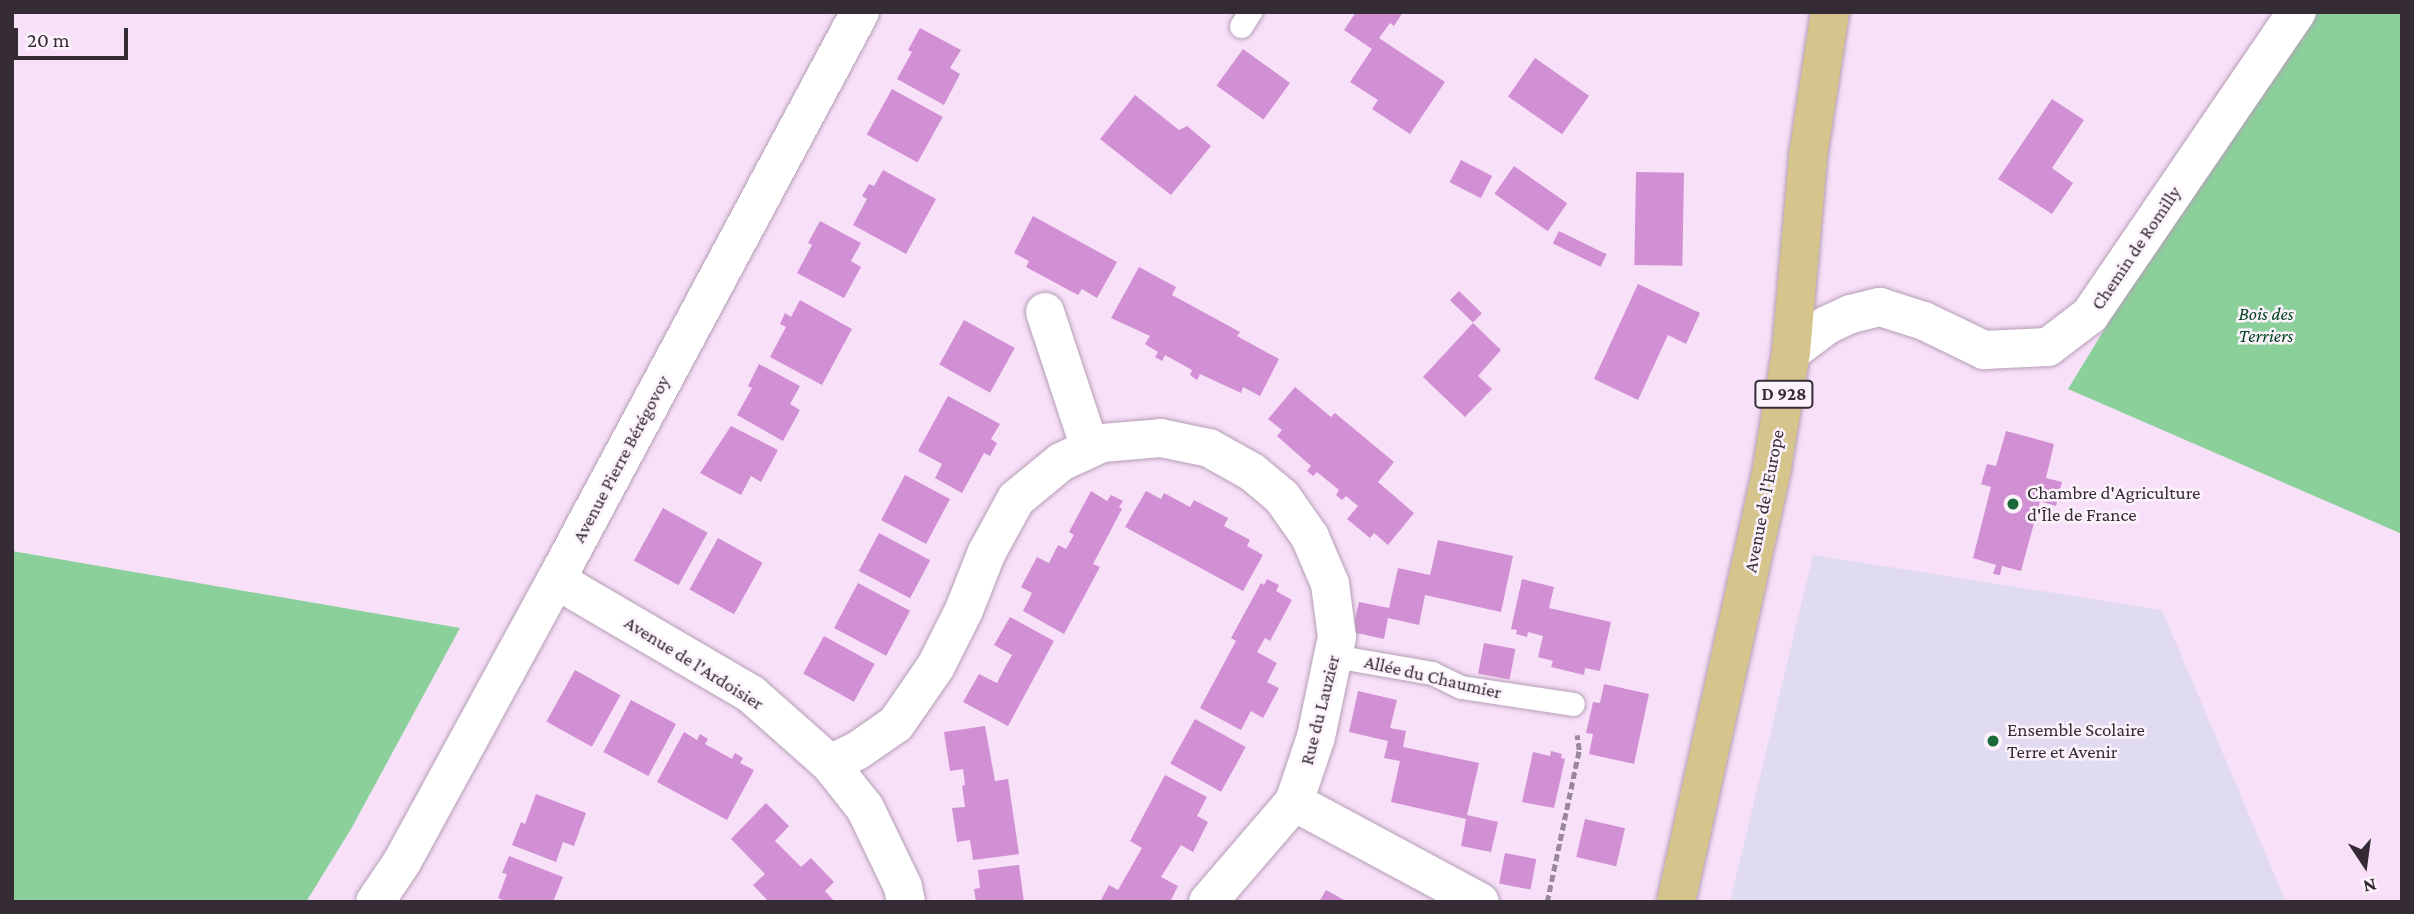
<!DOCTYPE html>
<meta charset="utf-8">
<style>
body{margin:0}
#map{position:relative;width:2414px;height:914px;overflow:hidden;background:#f8e0f9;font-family:"Crimson Pro",serif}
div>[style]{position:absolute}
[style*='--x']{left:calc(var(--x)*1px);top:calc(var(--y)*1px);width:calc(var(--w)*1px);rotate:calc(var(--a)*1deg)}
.education>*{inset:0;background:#e0dbf1}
.green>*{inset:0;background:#8bd09b}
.building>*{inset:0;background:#d18fd4;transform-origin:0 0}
.path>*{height:4.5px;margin-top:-2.25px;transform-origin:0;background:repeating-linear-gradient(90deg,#99889a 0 7px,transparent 0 10.5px)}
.roads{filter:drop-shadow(0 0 2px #b59eb6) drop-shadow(0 0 2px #b59eb6)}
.lane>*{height:23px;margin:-11.5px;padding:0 11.5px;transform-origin:11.5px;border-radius:11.5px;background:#fff}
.street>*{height:38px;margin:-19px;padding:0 19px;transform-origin:19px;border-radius:19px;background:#fff}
.primary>*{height:38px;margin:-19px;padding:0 19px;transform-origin:19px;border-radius:19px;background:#d5c58c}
.dots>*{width:19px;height:19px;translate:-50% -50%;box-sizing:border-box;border:4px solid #fcf2fc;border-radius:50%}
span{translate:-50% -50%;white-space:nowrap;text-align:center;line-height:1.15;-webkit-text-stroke:5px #fcf2fc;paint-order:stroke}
.shield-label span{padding:2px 5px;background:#fcf2fc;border:2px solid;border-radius:5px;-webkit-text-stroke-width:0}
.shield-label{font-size:18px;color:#342b34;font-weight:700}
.street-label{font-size:19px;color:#342b34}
.park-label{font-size:19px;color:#01451d;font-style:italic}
.poi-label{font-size:19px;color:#342b34}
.left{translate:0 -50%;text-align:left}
.frame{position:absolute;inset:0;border:14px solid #342b34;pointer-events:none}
.north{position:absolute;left:2330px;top:830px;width:70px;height:70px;-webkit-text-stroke:5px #fcf2fc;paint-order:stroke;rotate:167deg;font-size:19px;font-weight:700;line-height:28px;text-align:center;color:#342b34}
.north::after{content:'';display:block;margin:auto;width:24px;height:32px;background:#342b34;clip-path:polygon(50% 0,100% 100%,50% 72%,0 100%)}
.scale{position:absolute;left:14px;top:28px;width:114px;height:32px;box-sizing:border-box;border:4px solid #342b34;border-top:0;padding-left:9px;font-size:21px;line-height:24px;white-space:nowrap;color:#342b34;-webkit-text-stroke:5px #fcf2fc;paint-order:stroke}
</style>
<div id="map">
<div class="education">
<div style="clip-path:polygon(1813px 555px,2162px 610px,2286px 902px,1730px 902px)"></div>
</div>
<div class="green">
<div style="clip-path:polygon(2298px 12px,2402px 12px,2402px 534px,2068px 389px)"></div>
<div style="clip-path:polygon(12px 551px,460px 628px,351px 829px,306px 902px,12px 901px)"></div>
</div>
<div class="building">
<div style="clip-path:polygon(1356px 12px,1403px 12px,1394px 26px,1390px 23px,1379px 38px,1445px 82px,1410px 134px,1372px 109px,1378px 100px,1350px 82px,1372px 49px,1344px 30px)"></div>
<div style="clip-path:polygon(920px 28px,961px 50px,950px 68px,960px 74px,944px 105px,897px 79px,912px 52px,908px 50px)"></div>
<div style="left:1243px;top:49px;width:58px;height:45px;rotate:36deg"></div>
<div style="left:1535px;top:58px;width:66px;height:47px;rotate:35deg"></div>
<div style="left:892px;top:89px;width:58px;height:52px;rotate:29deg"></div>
<div style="clip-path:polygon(1135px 95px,1179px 130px,1187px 126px,1211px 146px,1171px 195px,1100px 139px)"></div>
<div style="clip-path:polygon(2052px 99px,2084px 120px,2052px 168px,2073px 183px,2052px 214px,1998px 179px)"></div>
<div style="left:1461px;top:160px;width:35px;height:25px;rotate:27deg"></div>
<div style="left:1514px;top:166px;width:65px;height:34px;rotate:35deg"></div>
<div style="clip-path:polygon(883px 170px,936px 199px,906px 254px,853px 225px,867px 199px,862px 196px,869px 184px,874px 186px)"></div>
<div style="left:1636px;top:172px;width:48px;height:93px;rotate:1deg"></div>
<div style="clip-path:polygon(1033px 216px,1117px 262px,1097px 298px,1082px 289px,1078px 295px,1026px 267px,1029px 261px,1014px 253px)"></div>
<div style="clip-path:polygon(820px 221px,861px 243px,851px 261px,861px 267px,844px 298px,797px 273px,812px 245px,808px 243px)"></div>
<div style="left:1559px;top:231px;width:53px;height:14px;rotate:26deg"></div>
<div style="clip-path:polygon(1139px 267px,1176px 287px,1172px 295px,1240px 332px,1237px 336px,1279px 359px,1260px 396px,1243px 387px,1241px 393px,1200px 374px,1197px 380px,1190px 375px,1192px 370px,1165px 355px,1162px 361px,1155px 357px,1158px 352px,1145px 344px,1150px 336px,1111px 318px)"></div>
<div style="clip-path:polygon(1638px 284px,1700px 313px,1686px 344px,1668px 335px,1638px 400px,1594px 379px)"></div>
<div style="left:1459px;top:291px;width:32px;height:13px;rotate:44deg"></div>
<div style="clip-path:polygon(800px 300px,852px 329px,822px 385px,770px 357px,786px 327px,780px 324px,785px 313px,791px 317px)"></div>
<div style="left:964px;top:320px;width:58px;height:51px;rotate:29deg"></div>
<div style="clip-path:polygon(1473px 323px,1501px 350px,1478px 376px,1492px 389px,1465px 417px,1423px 377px)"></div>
<div style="clip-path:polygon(759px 364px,800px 386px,790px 404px,800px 410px,783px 441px,737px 415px,752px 388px,748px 386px)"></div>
<div style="clip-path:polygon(1295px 387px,1331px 417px,1335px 413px,1394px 462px,1378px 482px,1414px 513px,1388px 545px,1374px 533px,1370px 538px,1347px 519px,1358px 506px,1346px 496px,1342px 500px,1336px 495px,1339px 490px,1317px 472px,1313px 476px,1307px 471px,1311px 466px,1277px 436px,1282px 430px,1268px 419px)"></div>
<div style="clip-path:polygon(948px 396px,1000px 424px,991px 439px,997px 443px,990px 456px,984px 453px,962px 493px,935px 478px,942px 464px,918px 451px)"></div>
<div style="clip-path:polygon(731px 426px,778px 450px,761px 482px,751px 476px,741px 495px,700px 473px)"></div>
<div style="clip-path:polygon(2006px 431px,2054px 444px,2046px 478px,2062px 482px,2056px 506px,2040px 501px,2021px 571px,2002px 566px,2000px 575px,1993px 574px,1996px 565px,1973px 558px,1991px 487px,1981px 484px,1987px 464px,1996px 466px)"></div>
<div style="left:905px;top:475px;width:51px;height:51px;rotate:28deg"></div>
<div style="clip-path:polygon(1091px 491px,1107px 501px,1111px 495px,1123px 501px,1119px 507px,1122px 509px,1093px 564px,1100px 567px,1064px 634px,1023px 611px,1032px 593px,1021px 587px,1037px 557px,1049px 563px,1058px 545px,1066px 549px,1074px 535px,1069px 532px)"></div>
<div style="clip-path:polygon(1146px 491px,1161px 499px,1164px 493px,1190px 507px,1194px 500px,1228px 518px,1224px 526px,1250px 540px,1247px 546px,1263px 555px,1243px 591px,1125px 527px)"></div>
<div style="left:663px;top:508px;width:51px;height:60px;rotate:29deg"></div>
<div style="left:879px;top:533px;width:58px;height:43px;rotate:28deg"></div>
<div style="left:718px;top:538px;width:51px;height:59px;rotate:29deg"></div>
<div style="clip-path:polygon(1438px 540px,1513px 556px,1501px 612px,1425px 595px,1419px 625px,1388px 618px,1384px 639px,1352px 632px,1359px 602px,1389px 608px,1398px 568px,1430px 575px)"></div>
<div style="clip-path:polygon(1267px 579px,1279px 585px,1276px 591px,1292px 600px,1270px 641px,1265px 638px,1257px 652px,1277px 663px,1267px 682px,1279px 688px,1263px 718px,1251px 711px,1241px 730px,1200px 708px,1236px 641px,1231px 638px,1261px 583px,1264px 585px)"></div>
<div style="clip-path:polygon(1522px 579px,1554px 587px,1549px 608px,1611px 622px,1600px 671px,1585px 668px,1584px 675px,1551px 667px,1553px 661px,1538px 657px,1543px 636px,1528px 632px,1527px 637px,1516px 634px,1517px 630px,1511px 629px)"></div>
<div style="left:858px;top:583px;width:59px;height:51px;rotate:28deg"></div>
<div style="clip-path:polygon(1010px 617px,1054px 641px,1008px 726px,963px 702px,979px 674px,997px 683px,1004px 669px,1012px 655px,994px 645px)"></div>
<div style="left:824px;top:636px;width:58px;height:43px;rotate:29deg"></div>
<div style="left:1484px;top:643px;width:32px;height:31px;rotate:11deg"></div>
<div style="left:575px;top:670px;width:52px;height:59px;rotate:29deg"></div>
<div style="clip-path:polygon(1604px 684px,1649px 694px,1634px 764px,1589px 754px,1593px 734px,1586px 733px,1593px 702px,1600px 703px)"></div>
<div style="clip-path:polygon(1358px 691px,1397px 700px,1390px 728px,1406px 731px,1403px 747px,1479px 763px,1467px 815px,1498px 822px,1491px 852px,1461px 846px,1466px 819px,1391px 802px,1400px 761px,1384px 758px,1388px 741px,1349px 732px)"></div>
<div style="left:631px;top:700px;width:51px;height:59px;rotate:28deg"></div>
<div style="left:1195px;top:719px;width:58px;height:51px;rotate:29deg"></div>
<div style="clip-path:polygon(985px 726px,995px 781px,1008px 779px,1019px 854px,973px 860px,970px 840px,957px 842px,952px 808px,965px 807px,962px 786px,965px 785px,963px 769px,950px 771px,944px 732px)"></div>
<div style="clip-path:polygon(684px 732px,697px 740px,700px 734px,708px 739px,705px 744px,732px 759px,735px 753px,743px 758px,740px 763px,754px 770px,727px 820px,657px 782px)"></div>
<div style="clip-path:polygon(1551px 751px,1562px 754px,1561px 758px,1565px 759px,1554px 808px,1522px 802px,1533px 752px,1550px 756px)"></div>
<div style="clip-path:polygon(1165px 775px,1207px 797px,1197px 816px,1208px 822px,1193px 852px,1181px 845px,1161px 877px,1178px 886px,1170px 902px,1100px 902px,1109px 885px,1118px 890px,1142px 848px,1130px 841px)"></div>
<div style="clip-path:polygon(536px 794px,586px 813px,574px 846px,563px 842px,556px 862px,512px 845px,521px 822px,525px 824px)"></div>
<div style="clip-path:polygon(766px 803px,789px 826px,775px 841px,801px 867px,811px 858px,834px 882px,825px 891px,835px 902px,769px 902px,753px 885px,765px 874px,731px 839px)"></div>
<div style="left:1585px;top:819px;width:41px;height:39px;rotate:13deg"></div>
<div style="left:1505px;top:853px;width:32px;height:31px;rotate:11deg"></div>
<div style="clip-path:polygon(509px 856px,563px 877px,553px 902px,508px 902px,498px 898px,507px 874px,502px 873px)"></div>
<div style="clip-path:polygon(1019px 865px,1024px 902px,976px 902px,974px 889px,980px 888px,978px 870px)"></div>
<div style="clip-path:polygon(1326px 890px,1348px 902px,1319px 902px)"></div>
</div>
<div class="path">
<div style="--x:1547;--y:902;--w:155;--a:-78.1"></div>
<div style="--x:1579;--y:750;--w:15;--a:-98"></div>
</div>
<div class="roads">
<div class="lane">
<div style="--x:1241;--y:26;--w:17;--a:-57"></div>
<div style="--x:1334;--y:656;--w:99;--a:9.8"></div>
<div style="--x:1432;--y:673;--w:32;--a:26"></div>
<div style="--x:1461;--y:687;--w:113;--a:8.6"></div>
</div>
<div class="street">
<div style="--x:1045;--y:312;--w:143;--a:71.7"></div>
<div style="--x:1791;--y:352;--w:45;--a:-36.9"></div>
<div style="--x:1827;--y:325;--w:26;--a:-25"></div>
<div style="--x:1851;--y:314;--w:30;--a:-14"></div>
<div style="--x:1880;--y:307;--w:46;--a:17.7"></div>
<div style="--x:1924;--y:321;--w:67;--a:25.8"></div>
<div style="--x:1984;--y:350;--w:64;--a:-2.7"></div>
<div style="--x:2048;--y:347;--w:53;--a:-37.3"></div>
<div style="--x:2090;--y:315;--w:367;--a:-55.7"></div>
<div style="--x:556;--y:580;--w:226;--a:30.3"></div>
<div style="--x:751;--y:694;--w:106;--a:41.5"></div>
<div style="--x:830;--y:764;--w:56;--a:51.5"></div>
<div style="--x:865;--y:808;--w:88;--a:64.3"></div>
<div style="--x:903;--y:887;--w:15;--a:79"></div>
<div style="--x:830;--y:764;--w:30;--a:-26"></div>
<div style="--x:857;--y:751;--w:47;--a:-34.7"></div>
<div style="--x:896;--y:724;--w:70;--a:-55.4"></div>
<div style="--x:936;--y:666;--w:63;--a:-63.4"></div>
<div style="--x:964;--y:610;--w:62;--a:-68.4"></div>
<div style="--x:987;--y:552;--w:60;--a:-61.3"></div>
<div style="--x:1016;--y:499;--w:58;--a:-39.4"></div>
<div style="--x:1061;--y:462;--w:45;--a:-24.9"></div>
<div style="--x:1102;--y:443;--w:59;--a:-4.8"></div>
<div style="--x:1161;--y:438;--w:49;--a:11.8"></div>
<div style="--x:1209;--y:448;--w:49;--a:29.2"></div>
<div style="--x:1252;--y:472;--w:39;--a:40"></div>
<div style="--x:1282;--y:497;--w:49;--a:55"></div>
<div style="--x:1310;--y:537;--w:51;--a:66.9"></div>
<div style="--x:1330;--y:584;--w:53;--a:82.5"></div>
<div style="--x:1337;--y:637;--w:102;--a:101.9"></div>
<div style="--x:1316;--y:737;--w:69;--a:108.7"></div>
<div style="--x:1294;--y:802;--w:132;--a:130.7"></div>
<div style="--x:1294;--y:802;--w:211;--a:28.3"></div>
<div style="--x:375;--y:902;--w:48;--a:-56"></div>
<div style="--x:402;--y:862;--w:321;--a:-61.4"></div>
<div style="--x:556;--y:580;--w:644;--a:-61.84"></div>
</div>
<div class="primary">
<div style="--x:1676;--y:902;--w:444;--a:-77.5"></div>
<div style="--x:1772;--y:468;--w:118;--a:-80.7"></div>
<div style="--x:1791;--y:352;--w:197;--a:-85"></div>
<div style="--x:1808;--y:156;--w:146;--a:-81.3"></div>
</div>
</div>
<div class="dots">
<div style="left:2013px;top:504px;background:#1c6a39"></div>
<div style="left:1993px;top:741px;background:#1c6a39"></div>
</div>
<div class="shield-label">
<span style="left:1784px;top:394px">D 928</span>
</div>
<div class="street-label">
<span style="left:2136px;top:248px;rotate:-56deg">Chemin de Romilly</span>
<span style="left:621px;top:459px;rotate:-62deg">Avenue Pierre Bérégovoy</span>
<span style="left:1764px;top:501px;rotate:-79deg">Avenue de l'Europe</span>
<span style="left:694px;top:663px;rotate:32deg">Avenue de l'Ardoisier</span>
<span style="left:1433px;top:677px;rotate:13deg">Allée du Chaumier</span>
<span style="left:1320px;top:710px;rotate:-76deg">Rue du Lauzier</span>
</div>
<div class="park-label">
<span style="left:2266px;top:325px">Bois des<br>Terriers</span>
</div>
<div class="poi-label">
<span class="left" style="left:2027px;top:504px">Chambre d'Agriculture<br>d'Île de France</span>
<span class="left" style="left:2007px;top:741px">Ensemble Scolaire<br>Terre et Avenir</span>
</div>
<div class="frame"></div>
<div class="north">N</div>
<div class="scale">20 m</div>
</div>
